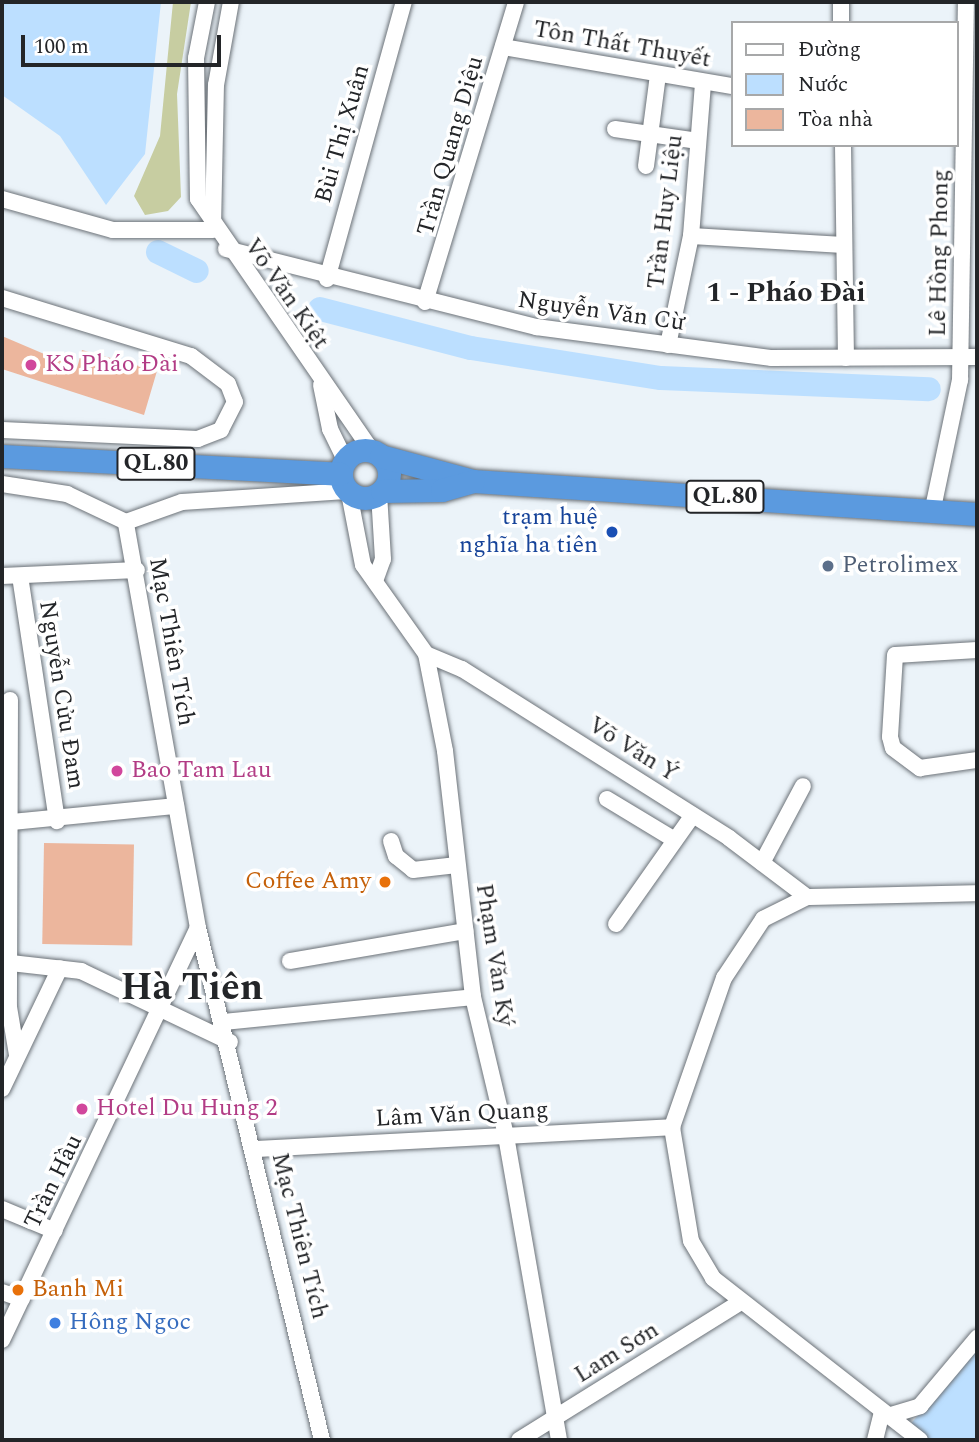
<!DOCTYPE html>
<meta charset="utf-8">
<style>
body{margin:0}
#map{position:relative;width:979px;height:1442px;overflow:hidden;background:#ebf3f9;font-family:Spectral,serif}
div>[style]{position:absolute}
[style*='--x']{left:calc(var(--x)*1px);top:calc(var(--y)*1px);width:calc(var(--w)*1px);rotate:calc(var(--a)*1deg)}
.green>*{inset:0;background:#c7cda1}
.water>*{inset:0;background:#bcdfff}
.river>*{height:24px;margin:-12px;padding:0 12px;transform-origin:12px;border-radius:12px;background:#bcdfff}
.building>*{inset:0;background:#ecb69d;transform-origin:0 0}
.roads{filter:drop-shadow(0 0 2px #6c7278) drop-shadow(0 0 2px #6c7278)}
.minor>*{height:16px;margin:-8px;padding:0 8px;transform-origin:8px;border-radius:8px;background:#fff}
.highway>*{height:23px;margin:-11.5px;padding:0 11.5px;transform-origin:11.5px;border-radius:11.5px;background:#5b9adf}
.highway>.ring{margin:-11.5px;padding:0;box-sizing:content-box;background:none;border:23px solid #5b9adf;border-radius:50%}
.dots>*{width:19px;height:19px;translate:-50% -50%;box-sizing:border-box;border:4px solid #fff;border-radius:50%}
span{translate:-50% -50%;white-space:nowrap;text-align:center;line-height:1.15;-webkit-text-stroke:7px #fff;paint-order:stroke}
.shield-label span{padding:2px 5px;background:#fff;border:2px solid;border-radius:5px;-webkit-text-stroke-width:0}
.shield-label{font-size:23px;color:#232528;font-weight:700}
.street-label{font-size:24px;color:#232528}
.hotel-label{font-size:24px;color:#b23c85}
.left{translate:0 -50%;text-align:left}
.transit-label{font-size:24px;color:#164399}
.right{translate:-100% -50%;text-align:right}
.service-label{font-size:24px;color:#4e5e75}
.food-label{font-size:24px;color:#c56008}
.shop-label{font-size:24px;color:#366cbe}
.quarter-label{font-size:28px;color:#232528;font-weight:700}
.town-label{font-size:38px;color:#232528;font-weight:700}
.frame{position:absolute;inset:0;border:4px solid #232528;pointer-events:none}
.legend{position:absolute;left:731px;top:21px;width:228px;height:126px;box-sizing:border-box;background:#fff;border:2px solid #a7a8a9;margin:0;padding:9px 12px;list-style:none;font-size:21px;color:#232528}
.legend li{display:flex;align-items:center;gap:14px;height:35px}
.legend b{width:35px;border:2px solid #a7a8a9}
.scale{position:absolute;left:21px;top:35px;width:200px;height:32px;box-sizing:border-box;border:4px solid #232528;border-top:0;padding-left:9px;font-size:21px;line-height:24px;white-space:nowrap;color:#232528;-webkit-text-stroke:5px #fff;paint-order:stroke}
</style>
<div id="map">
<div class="green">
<div style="clip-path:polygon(173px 2px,191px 2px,177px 94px,181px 197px,168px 211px,145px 215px,134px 196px,160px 136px)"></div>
</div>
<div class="water">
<div style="clip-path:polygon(2px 2px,161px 2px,145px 154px,106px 205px,60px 136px,2px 95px)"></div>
<div style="clip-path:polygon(977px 1345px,977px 1440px,931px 1440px,909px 1426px)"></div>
</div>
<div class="river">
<div style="--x:158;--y:252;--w:43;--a:26"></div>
<div style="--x:320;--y:309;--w:156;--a:14.5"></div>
<div style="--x:471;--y:348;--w:192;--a:9"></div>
<div style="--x:661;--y:378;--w:268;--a:2.4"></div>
</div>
<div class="building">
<div style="clip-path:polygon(2px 336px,77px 368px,82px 350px,157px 371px,144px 415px,2px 369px)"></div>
<div style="left:44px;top:843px;width:90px;height:101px;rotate:1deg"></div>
</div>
<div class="roads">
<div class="minor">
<div style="--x:207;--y:2;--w:57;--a:101.1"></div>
<div style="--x:196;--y:58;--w:141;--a:89.2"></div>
<div style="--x:198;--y:199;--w:306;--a:55.4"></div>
<div style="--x:841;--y:2;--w:21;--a:90"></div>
<div style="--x:503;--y:47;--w:232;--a:9.7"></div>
<div style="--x:615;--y:129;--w:84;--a:8.2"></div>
<div style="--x:843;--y:145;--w:213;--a:89.2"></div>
<div style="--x:646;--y:166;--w:92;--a:-82.5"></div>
<div style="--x:2;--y:199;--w:115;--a:15.6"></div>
<div style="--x:113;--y:230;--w:100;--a:0"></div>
<div style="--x:213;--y:227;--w:142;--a:-88.8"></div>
<div style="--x:216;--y:85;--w:84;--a:-79.8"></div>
<div style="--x:691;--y:236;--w:153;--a:3.4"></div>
<div style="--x:226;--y:249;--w:320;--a:14.1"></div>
<div style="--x:536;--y:327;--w:238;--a:7.5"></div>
<div style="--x:772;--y:358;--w:205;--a:-0.3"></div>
<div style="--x:327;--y:279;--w:288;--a:-74.5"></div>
<div style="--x:2;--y:298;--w:198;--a:17.1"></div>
<div style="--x:191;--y:356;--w:46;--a:37.1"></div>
<div style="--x:228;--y:384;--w:19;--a:69"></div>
<div style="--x:235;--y:402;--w:31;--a:117"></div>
<div style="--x:221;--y:430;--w:25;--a:159"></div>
<div style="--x:198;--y:439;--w:196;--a:-177.4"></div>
<div style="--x:425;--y:302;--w:313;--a:-73.1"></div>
<div style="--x:668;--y:345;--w:111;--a:-78.1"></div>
<div style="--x:691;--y:236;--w:152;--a:-85.5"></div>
<div style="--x:321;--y:385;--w:45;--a:78.4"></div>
<div style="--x:330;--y:429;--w:34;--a:64"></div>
<div style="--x:2;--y:484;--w:66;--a:8.7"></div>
<div style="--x:67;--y:494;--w:65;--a:25.4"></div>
<div style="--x:349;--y:493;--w:73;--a:79"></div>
<div style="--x:363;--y:565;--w:109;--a:54.7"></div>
<div style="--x:426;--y:654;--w:99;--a:78.9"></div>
<div style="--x:445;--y:751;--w:248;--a:83.5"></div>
<div style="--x:473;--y:997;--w:143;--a:76.6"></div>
<div style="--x:506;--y:1136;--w:309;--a:80.1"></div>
<div style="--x:933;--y:508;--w:131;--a:-78.1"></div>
<div style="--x:960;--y:380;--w:378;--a:-89.1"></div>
<div style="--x:2;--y:576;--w:135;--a:-2.5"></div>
<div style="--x:20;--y:576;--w:248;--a:81.4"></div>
<div style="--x:375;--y:581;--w:23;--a:-70"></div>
<div style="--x:383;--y:559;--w:65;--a:-93.5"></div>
<div style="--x:977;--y:650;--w:82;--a:176.5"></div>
<div style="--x:895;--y:655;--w:82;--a:93.5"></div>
<div style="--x:890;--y:737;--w:11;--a:75"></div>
<div style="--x:893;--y:748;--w:34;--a:37"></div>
<div style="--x:920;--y:768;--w:58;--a:-8"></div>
<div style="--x:426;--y:654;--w:39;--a:23"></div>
<div style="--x:462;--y:669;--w:316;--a:32.3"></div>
<div style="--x:729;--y:838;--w:98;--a:37.1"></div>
<div style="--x:10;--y:700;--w:307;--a:90.2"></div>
<div style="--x:9;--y:1007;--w:49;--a:80.5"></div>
<div style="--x:607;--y:799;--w:79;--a:31.1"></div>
<div style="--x:2;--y:823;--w:175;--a:-5.6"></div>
<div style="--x:391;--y:841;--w:16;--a:72"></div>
<div style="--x:396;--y:856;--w:22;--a:39"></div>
<div style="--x:413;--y:870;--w:44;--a:-6.5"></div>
<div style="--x:762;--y:863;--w:87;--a:-62"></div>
<div style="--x:616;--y:924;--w:133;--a:-54.8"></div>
<div style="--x:290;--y:961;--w:178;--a:-9.7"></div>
<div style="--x:2;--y:962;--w:80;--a:6.5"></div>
<div style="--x:81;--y:971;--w:165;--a:25.5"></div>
<div style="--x:224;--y:1022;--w:250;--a:-5.7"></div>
<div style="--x:2;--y:1089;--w:134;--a:-64.4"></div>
<div style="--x:255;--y:1149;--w:418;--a:-3"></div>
<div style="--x:2;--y:1209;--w:57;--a:22.5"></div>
<div style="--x:2;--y:1292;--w:21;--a:19"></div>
<div style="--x:2;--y:1340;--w:456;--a:-64.6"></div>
<div style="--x:888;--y:1416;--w:34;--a:-17"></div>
<div style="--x:920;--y:1406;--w:89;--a:-50"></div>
<div style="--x:322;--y:1440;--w:527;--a:-103.61"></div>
<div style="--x:198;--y:928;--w:412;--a:-100.1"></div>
<div style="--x:126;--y:522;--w:59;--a:-19.7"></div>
<div style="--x:182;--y:502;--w:164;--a:-3.8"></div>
<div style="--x:519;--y:1440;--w:259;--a:-31.9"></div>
<div style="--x:875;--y:1440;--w:29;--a:-76"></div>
<div style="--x:920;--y:1440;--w:263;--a:-142"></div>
<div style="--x:713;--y:1278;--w:43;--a:-120.7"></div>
<div style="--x:691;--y:1241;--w:116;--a:-99.5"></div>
<div style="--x:672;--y:1127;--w:158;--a:-70.8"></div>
<div style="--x:724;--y:978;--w:71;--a:-56.5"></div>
<div style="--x:763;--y:919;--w:49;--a:-26.6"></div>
<div style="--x:807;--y:897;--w:170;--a:-1.3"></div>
</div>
<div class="highway">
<div class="ring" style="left:341px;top:450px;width:25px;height:25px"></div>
<div style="--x:2;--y:456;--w:338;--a:3"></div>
<div style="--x:381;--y:456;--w:95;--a:15.2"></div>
<div style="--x:473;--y:481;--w:505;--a:3.75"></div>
<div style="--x:382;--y:491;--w:60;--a:-1"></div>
<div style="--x:442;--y:490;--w:32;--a:-16"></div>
</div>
</div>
<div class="dots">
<div style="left:31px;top:365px;background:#d1479c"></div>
<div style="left:612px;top:532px;background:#1a4fb4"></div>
<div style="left:828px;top:566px;background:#5c6f8a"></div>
<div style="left:117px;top:771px;background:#d1479c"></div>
<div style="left:385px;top:882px;background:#e8710a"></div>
<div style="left:82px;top:1109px;background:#d1479c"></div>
<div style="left:18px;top:1290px;background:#e8710a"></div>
<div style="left:55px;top:1323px;background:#3f7fe0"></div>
</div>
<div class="shield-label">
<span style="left:156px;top:464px">QL.80</span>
<span style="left:725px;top:497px">QL.80</span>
</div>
<div class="street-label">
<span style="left:622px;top:45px;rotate:10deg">Tôn Thất Thuyết</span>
<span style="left:343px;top:134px;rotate:-74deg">Bùi Thị Xuân</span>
<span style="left:451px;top:146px;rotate:-74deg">Trần Quang Diệu</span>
<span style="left:666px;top:212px;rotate:-83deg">Trần Huy Liệu</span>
<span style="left:940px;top:253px;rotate:-89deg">Lê Hồng Phong</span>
<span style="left:286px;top:294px;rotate:55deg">Võ Văn Kiệt</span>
<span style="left:601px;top:312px;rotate:8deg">Nguyễn Văn Cừ</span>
<span style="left:171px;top:642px;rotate:80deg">Mạc Thiên Tích</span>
<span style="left:61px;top:695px;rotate:81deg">Nguyễn Cửu Đam</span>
<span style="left:633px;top:750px;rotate:32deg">Võ Văn Ý</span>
<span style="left:494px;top:955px;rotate:81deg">Phạm Văn Ký</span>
<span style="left:462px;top:1115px;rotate:-3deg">Lâm Văn Quang</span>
<span style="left:54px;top:1182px;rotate:-64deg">Trần Hầu</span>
<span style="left:299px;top:1236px;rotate:76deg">Mạc Thiên Tích</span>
<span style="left:617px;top:1353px;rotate:-32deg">Lam Sơn</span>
</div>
<div class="hotel-label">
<span class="left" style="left:45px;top:365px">KS Pháo Đài</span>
<span class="left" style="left:131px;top:771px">Bao Tam Lau</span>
<span class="left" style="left:96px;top:1109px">Hotel Du Hung 2</span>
</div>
<div class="transit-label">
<span class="right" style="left:598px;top:532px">trạm huệ<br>nghĩa ha tiên</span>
</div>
<div class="service-label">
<span class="left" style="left:842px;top:566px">Petrolimex</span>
</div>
<div class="food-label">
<span class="right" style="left:371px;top:882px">Coffee Amy</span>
<span class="left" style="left:32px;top:1290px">Banh Mi</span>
</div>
<div class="shop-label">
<span class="left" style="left:69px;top:1323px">Hông Ngoc</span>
</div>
<div class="quarter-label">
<span style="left:786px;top:293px">1 - Pháo Đài</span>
</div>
<div class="town-label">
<span style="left:192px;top:989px">Hà Tiên</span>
</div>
<div class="frame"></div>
<ul class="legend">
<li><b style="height:9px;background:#fff"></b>Đường</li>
<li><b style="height:19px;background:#bcdfff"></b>Nước</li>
<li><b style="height:19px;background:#ecb69d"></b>Tòa nhà</li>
</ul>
<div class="scale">100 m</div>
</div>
